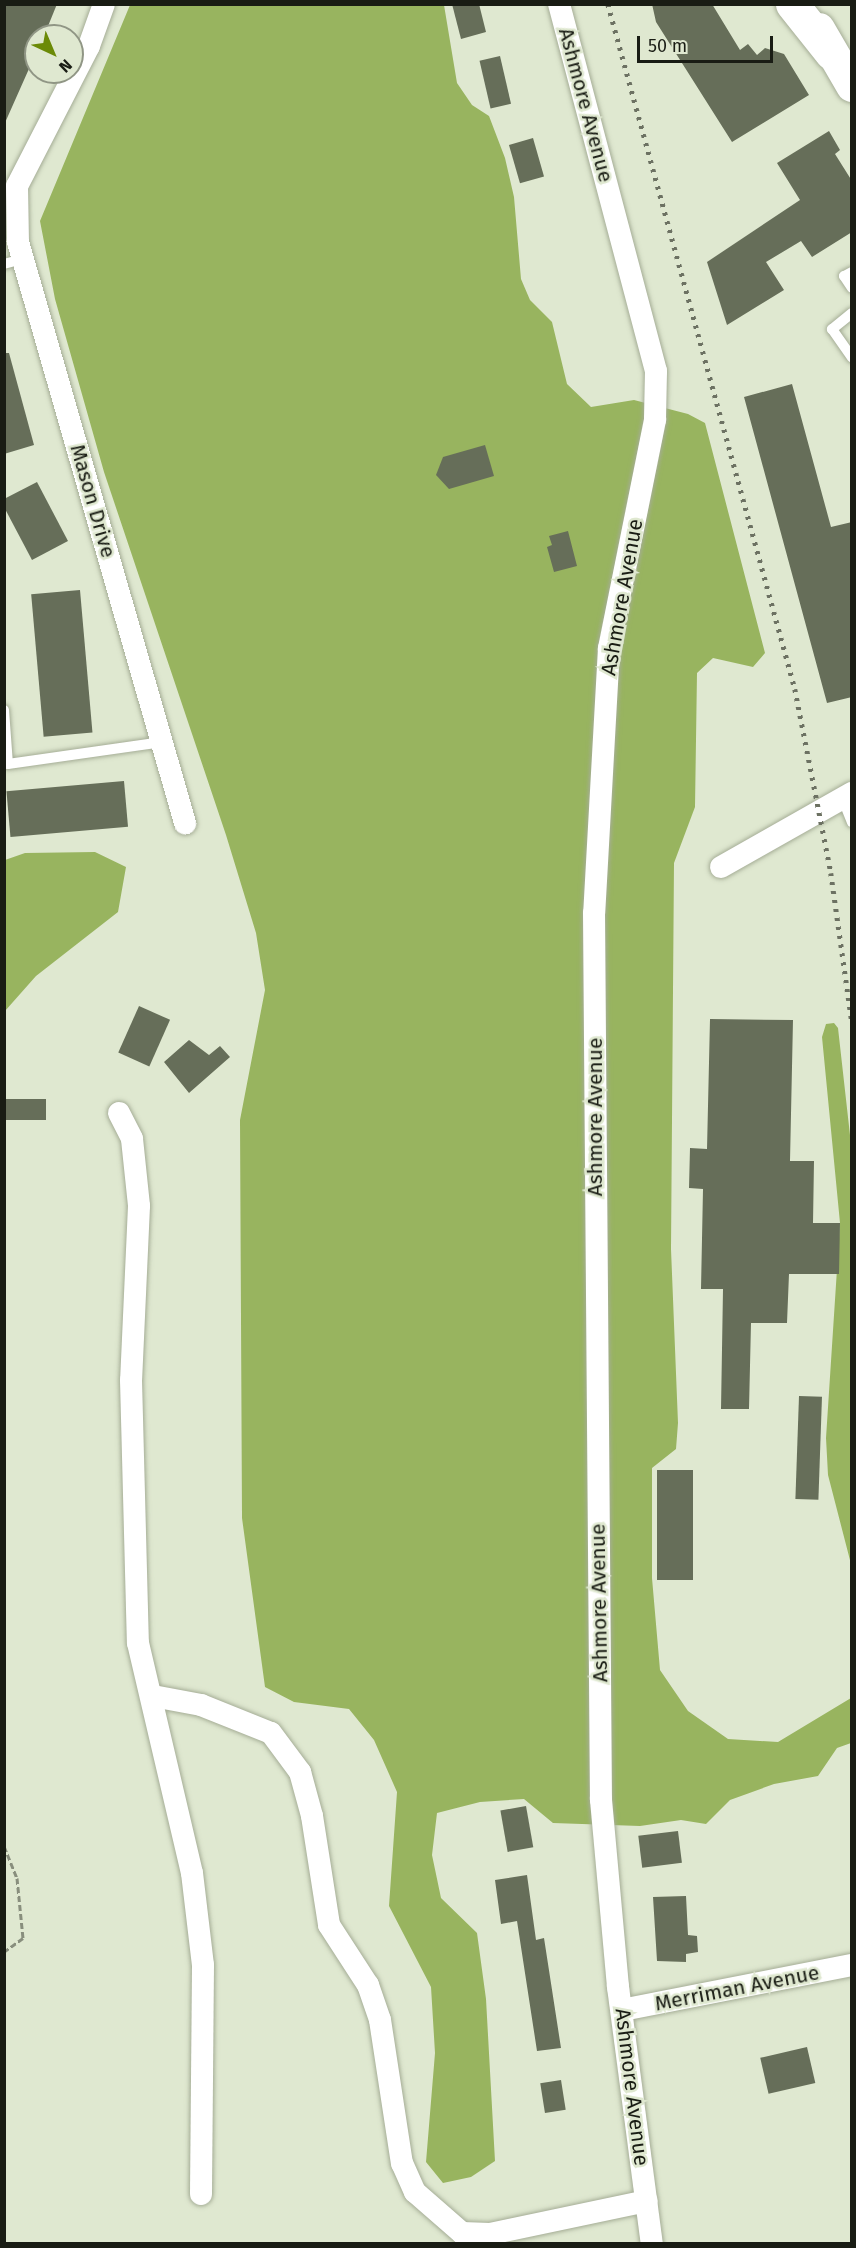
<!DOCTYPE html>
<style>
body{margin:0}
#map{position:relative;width:856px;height:2248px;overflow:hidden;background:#dfe8d0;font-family:"Fira Sans",sans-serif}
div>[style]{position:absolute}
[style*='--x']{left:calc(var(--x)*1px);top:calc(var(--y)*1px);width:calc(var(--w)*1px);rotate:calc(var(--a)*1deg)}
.forest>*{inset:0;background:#98b45f}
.building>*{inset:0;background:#666e59;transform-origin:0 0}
.path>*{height:3px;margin-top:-1.5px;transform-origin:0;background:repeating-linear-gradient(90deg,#888e7d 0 6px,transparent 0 9px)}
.roads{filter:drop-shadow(0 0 2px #a5ad96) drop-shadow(0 0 2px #a5ad96)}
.lane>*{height:10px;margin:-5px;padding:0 5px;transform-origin:5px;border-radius:5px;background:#fff}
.street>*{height:22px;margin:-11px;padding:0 11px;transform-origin:11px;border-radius:11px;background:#fff}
.secondary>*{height:32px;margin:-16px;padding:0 16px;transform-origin:16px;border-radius:16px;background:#fff}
.highway>*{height:33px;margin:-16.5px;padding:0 16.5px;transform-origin:16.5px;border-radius:16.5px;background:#fff}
.rail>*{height:4.5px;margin-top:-2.25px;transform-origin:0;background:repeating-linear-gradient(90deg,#6c7162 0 3px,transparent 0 9px)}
span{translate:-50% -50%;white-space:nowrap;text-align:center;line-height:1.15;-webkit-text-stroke:5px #dfe8d0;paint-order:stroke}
.street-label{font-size:21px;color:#191c14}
.frame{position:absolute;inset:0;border:6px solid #191c14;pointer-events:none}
.north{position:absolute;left:24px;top:24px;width:60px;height:60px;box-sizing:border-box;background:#dfe8d0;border:2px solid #909685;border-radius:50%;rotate:136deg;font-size:16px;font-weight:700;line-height:24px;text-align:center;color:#191c14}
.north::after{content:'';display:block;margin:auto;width:21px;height:27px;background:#6b8a07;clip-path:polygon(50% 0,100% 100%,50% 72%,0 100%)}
.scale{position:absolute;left:637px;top:36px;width:136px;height:27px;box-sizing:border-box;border:3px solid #191c14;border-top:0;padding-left:8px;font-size:18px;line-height:21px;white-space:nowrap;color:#191c14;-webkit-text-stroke:4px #dfe8d0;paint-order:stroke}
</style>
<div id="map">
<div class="forest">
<div style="clip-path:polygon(130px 5px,444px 5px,457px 83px,472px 105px,489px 116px,505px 158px,514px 197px,521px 279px,530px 300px,552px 322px,567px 384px,591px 407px,634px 400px,688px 414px,705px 423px,765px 653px,753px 667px,713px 658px,697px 673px,695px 807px,674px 863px,671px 1249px,678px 1423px,676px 1449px,652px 1468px,652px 1578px,660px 1670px,688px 1711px,728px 1739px,778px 1742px,851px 1698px,851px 1743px,837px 1748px,818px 1776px,774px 1784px,730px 1800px,706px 1824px,681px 1820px,640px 1826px,553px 1823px,524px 1799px,480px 1802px,437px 1813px,432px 1855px,441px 1898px,477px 1933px,486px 1999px,495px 2161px,471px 2177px,443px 2183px,426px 2162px,435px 2053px,431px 1987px,389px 1906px,397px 1792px,374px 1740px,349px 1709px,294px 1702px,265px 1687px,242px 1518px,240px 1120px,265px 990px,256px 933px,226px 835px,104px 472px,55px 299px,40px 221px)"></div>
<div style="clip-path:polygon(95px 852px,126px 867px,118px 912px,36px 976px,5px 1011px,5px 860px,25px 853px)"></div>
<div style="clip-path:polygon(834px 1023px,838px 1028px,851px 1144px,851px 1564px,828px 1475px,826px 1438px,840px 1223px,822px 1037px,826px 1024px)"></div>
</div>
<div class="building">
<div style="clip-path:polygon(4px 4px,57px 4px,44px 36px,36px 36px,36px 53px,4px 125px)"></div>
<div style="clip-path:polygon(452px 4px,479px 4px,486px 32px,461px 39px)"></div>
<div style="clip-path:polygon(652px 4px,712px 4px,740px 50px,748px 44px,757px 55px,765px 48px,784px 54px,809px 95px,732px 142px,656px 22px)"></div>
<div style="left:500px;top:56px;width:49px;height:21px;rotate:77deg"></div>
<div style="clip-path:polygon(829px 131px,840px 150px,835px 154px,852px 181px,852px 232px,812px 257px,801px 241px,766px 262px,784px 290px,727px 325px,707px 262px,800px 200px,777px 163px)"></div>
<div style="left:533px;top:138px;width:40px;height:25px;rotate:74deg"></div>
<div style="clip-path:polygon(4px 353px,9px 353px,34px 445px,4px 454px)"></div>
<div style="clip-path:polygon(792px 384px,831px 527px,852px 522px,852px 697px,827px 703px,744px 397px)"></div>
<div style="clip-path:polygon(485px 445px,494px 476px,449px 489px,436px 475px,443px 457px)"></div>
<div style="clip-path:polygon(37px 482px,68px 541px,32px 560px,4px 507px,4px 499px)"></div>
<div style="clip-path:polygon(568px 531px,577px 566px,554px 572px,547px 547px,552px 545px,549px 536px)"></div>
<div style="left:80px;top:590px;width:143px;height:49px;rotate:85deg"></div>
<div style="left:124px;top:781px;width:46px;height:118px;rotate:85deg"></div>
<div style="left:139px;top:1006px;width:34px;height:51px;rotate:24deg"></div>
<div style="clip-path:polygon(710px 1019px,793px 1020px,790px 1161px,814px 1161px,813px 1223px,840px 1223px,839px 1274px,789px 1274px,787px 1323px,751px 1323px,749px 1409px,721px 1409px,723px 1289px,701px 1289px,703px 1189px,689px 1188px,690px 1148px,707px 1149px)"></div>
<div style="clip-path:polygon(189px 1040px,209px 1055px,220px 1046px,230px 1057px,189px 1093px,164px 1062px)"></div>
<div style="left:4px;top:1099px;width:42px;height:21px"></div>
<div style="left:799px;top:1396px;width:23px;height:103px;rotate:2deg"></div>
<div style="left:657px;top:1470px;width:36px;height:110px"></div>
<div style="left:526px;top:1806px;width:42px;height:26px;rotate:80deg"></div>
<div style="left:678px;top:1831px;width:32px;height:40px;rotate:83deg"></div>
<div style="clip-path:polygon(527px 1875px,536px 1940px,544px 1938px,561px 2048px,537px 2051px,517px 1921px,501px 1924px,495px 1880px)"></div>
<div style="clip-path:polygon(686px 1896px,688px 1935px,697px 1936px,698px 1952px,686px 1954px,686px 1962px,657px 1961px,653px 1897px)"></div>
<div style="left:807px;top:2047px;width:37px;height:48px;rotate:77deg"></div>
<div style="left:561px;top:2080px;width:30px;height:21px;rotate:81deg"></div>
</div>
<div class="path">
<div style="--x:4;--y:1846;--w:35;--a:68"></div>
<div style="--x:17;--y:1878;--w:60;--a:84.3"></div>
<div style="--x:23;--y:1938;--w:24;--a:144"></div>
</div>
<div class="roads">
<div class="lane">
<div style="--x:4;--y:264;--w:20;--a:-15"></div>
<div style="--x:852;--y:272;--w:9;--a:153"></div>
<div style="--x:844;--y:276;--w:14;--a:56"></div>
<div style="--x:852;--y:313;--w:26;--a:141"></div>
<div style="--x:832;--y:329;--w:35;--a:55"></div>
<div style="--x:4;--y:710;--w:54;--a:85.8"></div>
<div style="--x:8;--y:764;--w:156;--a:-8.1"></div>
<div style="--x:843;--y:800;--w:24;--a:68"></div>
</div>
<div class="street">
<div style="--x:104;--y:4;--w:45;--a:109.7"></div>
<div style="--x:89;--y:46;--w:157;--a:117.2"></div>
<div style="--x:17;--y:186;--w:56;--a:89"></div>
<div style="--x:18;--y:242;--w:605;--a:73.96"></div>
<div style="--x:559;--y:4;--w:380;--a:75.2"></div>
<div style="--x:656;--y:371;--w:49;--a:91.2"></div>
<div style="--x:655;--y:420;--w:233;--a:101.4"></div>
<div style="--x:609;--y:648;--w:265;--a:93.2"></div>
<div style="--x:594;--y:913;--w:887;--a:89.55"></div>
<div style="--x:601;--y:1800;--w:188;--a:84.8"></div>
<div style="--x:618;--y:1987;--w:259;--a:82.5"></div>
<div style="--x:721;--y:867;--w:150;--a:-29.5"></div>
<div style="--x:119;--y:1113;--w:29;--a:63"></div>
<div style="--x:132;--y:1139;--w:67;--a:84"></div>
<div style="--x:139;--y:1206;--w:174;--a:92.6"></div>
<div style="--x:131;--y:1380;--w:263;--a:88.5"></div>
<div style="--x:138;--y:1643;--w:236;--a:76.8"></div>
<div style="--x:192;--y:1873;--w:93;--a:83.2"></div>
<div style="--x:203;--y:1965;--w:229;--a:90.5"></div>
<div style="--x:153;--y:1696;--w:49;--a:10.6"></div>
<div style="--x:201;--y:1705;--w:75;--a:21.8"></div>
<div style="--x:271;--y:1733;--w:49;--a:53.4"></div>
<div style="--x:300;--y:1772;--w:46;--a:74.7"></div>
<div style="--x:312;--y:1816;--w:110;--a:81.1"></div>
<div style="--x:329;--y:1925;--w:72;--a:57"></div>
<div style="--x:368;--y:1985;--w:37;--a:71"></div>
<div style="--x:380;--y:2020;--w:145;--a:81.3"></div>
<div style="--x:402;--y:2163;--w:32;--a:66"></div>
<div style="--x:415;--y:2192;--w:62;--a:41.1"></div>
<div style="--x:462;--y:2233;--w:28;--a:2"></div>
<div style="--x:490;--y:2234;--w:160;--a:-11.9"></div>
<div style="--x:622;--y:2010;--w:234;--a:-11.1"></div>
</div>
<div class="secondary">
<div style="--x:819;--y:29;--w:66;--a:59.9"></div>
</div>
<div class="highway">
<div style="--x:792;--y:4;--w:63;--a:51.5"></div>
</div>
</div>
<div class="rail">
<div style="--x:608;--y:4;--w:710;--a:74.73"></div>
<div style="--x:795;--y:689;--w:187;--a:78.9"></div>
<div style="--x:831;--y:873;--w:151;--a:82"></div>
</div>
<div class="street-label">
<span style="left:586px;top:105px;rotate:75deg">Ashmore Avenue</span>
<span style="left:93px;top:501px;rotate:74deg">Mason Drive</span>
<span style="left:622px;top:597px;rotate:-80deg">Ashmore Avenue</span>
<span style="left:595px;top:1117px;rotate:-90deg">Ashmore Avenue</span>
<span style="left:599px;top:1603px;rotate:-91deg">Ashmore Avenue</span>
<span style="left:737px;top:1988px;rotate:-11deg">Merriman Avenue</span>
<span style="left:632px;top:2087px;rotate:83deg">Ashmore Avenue</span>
</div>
<div class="frame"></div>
<div class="north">N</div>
<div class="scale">50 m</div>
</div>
